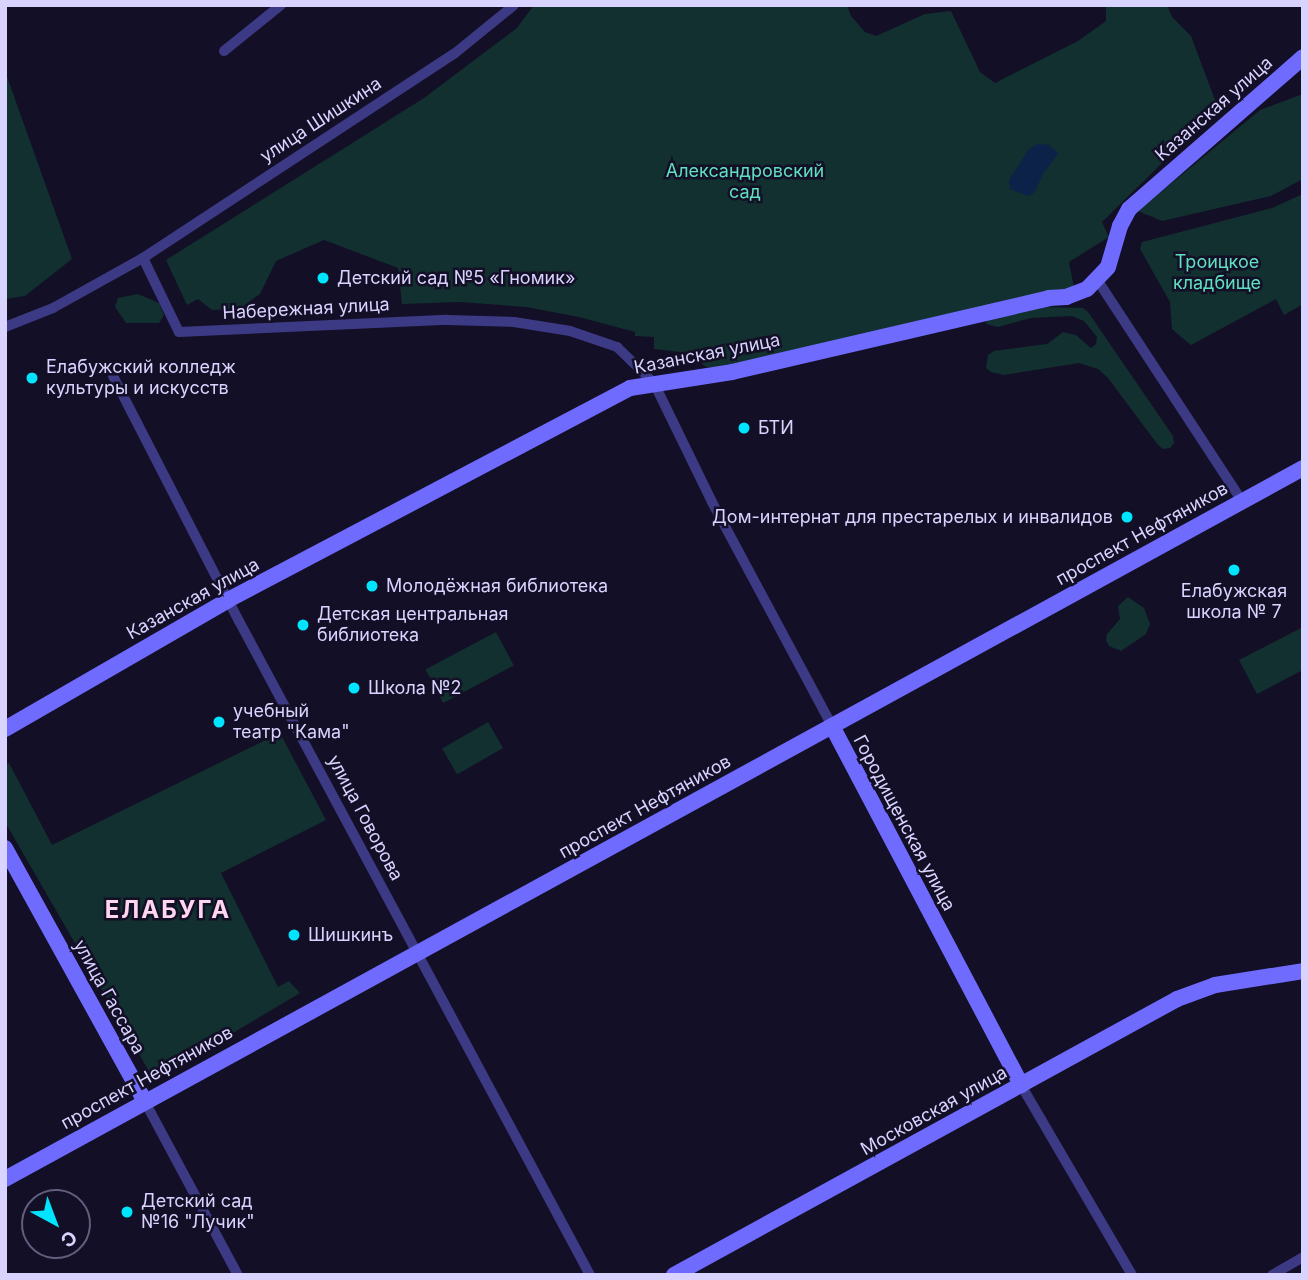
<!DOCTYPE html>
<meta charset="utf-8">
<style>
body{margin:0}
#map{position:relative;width:1308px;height:1280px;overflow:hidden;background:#130f26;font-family:Inter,sans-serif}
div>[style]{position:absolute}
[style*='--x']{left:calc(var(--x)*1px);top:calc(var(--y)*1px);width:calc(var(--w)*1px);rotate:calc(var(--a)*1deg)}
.green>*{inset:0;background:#12302f;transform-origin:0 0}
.water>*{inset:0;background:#0c2248}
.street>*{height:10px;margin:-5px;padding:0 5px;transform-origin:5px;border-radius:5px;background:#3d3a85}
.secondary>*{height:16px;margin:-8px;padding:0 8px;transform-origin:8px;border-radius:8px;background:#6f6bff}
.dots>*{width:19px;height:19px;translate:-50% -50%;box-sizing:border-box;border:4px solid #130f26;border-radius:50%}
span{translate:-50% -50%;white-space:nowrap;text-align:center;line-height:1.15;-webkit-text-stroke:5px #130f26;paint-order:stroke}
.street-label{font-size:18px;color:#d9d4ff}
.park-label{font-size:18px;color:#5fe0c0}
.poi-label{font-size:18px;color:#d9d4ff}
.left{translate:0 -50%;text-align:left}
.right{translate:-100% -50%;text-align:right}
.district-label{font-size:24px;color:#ffd6f0;font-weight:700;letter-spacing:2px}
.frame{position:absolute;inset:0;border:7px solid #d9d4ff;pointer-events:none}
.north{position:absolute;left:21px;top:1189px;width:70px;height:70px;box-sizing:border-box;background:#130f26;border:2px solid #625e7d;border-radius:50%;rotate:139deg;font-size:19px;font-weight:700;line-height:28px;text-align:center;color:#d9d4ff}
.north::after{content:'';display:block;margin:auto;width:24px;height:32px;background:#00e5ff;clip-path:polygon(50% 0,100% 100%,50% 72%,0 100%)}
</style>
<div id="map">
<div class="green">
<div style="clip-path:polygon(534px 5px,847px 5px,851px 16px,865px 32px,876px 36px,925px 14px,951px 11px,980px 72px,995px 83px,1078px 41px,1106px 21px,1106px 5px,1167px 5px,1172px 17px,1191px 36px,1218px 108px,1102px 222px,1109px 237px,1069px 262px,1074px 288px,728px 367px,706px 367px,689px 353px,654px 349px,654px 337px,635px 336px,635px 332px,579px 317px,526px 307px,460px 302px,402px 304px,398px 268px,324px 240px,276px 261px,260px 294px,239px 309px,212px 310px,198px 299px,187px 305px,166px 260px,424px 98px,517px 28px)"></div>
<div style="clip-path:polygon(5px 71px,72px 259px,25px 296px,5px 299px)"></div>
<div style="clip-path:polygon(1303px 94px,1303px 179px,1271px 196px,1162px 221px,1138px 211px,1260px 110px)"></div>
<div style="clip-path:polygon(1303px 194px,1303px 304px,1284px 315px,1276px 299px,1191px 345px,1180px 336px,1172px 329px,1170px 302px,1140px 249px,1142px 242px,1272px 208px)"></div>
<div style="clip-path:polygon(138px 294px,159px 303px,164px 315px,159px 323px,126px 323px,115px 307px,118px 298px)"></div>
<div style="clip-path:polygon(1047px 307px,1083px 308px,1088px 312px,1173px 436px,1174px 443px,1170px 448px,1163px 449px,1158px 445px,1108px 378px,1098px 369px,1079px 363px,1004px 375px,991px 372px,986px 368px,988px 355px,994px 351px,1047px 344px,1063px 332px,1076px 335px,1091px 348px,1096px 344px,1097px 337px,1084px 321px,1072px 316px,1031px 318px,998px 327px,986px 324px,987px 319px)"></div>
<div style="clip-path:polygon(1128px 597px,1144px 608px,1150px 624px,1146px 634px,1121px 651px,1109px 646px,1106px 640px,1107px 634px,1120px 619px,1118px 606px)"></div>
<div style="clip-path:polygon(1303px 627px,1303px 670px,1257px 694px,1239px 660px)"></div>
<div style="left:496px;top:632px;width:38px;height:80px;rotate:62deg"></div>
<div style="left:488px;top:722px;width:30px;height:53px;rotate:60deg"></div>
<div style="clip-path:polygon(280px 733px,326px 820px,221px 873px,278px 987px,289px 981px,300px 993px,154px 1080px,5px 822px,5px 765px,9px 763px,52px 845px)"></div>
</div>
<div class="water">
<div style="clip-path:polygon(1038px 144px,1050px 145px,1058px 154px,1043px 174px,1034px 193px,1028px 196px,1010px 189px,1009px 180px,1029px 149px)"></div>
</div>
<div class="street">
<div style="--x:224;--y:51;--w:73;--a:-38.9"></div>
<div style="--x:143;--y:258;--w:372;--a:-33.3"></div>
<div style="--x:454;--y:54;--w:77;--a:-39.2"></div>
<div style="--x:1098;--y:281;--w:263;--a:56.8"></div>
<div style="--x:5;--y:327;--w:52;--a:-21.6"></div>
<div style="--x:53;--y:308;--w:103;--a:-29.1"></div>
<div style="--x:143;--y:258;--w:82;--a:64.1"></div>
<div style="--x:179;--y:332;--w:268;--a:-2.6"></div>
<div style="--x:447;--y:320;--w:67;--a:1.7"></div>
<div style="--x:514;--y:322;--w:57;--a:9.1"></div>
<div style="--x:570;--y:331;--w:50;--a:18.8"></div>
<div style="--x:617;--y:347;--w:52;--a:44.2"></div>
<div style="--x:654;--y:383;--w:132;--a:64"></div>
<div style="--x:712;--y:502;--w:254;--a:61.8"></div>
<div style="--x:113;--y:376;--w:276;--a:62.8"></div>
<div style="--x:239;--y:621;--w:742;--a:61.78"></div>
<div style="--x:1021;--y:1085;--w:220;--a:59.7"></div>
<div style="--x:144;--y:1100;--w:199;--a:61.8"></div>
<div style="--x:1272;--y:1275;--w:36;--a:-30"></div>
</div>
<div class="secondary">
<div style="--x:832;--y:726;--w:406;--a:62.2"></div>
<div style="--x:5;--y:729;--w:258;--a:-30"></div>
<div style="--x:228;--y:600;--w:454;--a:-27.8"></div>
<div style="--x:630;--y:388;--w:103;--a:-8.9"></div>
<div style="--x:732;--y:372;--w:326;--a:-13.1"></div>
<div style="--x:1049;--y:298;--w:17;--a:-3"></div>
<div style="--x:1066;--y:297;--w:22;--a:-21"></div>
<div style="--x:1087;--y:289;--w:30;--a:-46"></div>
<div style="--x:1108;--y:267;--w:43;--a:-73.7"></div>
<div style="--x:1120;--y:226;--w:19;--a:-62"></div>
<div style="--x:1129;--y:209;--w:231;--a:-41.1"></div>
<div style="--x:5;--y:848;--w:288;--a:61.1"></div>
<div style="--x:5;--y:1179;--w:1480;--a:-28.71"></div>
<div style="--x:674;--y:1275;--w:574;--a:-28.75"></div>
<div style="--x:1177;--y:999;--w:40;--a:-20.2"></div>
<div style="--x:1215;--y:985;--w:89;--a:-9"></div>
</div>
<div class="dots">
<div style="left:323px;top:278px;background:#00e5ff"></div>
<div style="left:32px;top:378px;background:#00e5ff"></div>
<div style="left:744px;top:428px;background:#00e5ff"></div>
<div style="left:1127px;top:517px;background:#00e5ff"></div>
<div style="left:1234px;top:570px;background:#00e5ff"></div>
<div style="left:372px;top:586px;background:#00e5ff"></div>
<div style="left:303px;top:625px;background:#00e5ff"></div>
<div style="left:354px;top:688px;background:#00e5ff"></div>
<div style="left:219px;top:722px;background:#00e5ff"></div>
<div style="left:294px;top:935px;background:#00e5ff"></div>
<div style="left:127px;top:1212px;background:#00e5ff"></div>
</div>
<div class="street-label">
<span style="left:1214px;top:109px;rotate:-41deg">Казанская улица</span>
<span style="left:321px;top:120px;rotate:-33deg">улица Шишкина</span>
<span style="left:306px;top:309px;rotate:-3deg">Набережная улица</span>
<span style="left:707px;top:354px;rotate:-11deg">Казанская улица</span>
<span style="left:1142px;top:534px;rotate:-29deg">проспект Нефтяников</span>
<span style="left:193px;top:599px;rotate:-29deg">Казанская улица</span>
<span style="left:645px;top:807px;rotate:-29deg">проспект Нефтяников</span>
<span style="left:365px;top:818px;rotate:62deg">улица Говорова</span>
<span style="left:904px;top:823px;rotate:62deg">Городищенская улица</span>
<span style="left:109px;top:997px;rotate:61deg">улица Гассара</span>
<span style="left:147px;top:1078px;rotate:-29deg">проспект Нефтяников</span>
<span style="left:934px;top:1111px;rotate:-29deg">Московская улица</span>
</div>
<div class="park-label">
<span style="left:745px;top:182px">Александровский<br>сад</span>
<span style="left:1217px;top:273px">Троицкое<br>кладбище</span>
</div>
<div class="poi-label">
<span class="left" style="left:337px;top:278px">Детский сад №5 «Гномик»</span>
<span class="left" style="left:46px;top:378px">Елабужский колледж<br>культуры и искусств</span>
<span class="left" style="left:758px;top:428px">БТИ</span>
<span class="right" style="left:1113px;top:517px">Дом-интернат для престарелых и инвалидов</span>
<span class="left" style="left:386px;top:586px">Молодёжная библиотека</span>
<span style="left:1234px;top:602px">Елабужская<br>школа № 7</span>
<span class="left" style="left:317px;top:625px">Детская центральная<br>библиотека</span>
<span class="left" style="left:368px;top:688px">Школа №2</span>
<span class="left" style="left:233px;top:722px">учебный<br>театр "Кама"</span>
<span class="left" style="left:308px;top:935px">Шишкинъ</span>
<span class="left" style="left:141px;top:1212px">Детский сад<br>№16 "Лучик"</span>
</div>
<div class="district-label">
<span style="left:168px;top:910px">ЕЛАБУГА</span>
</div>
<div class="frame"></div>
<div class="north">С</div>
</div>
